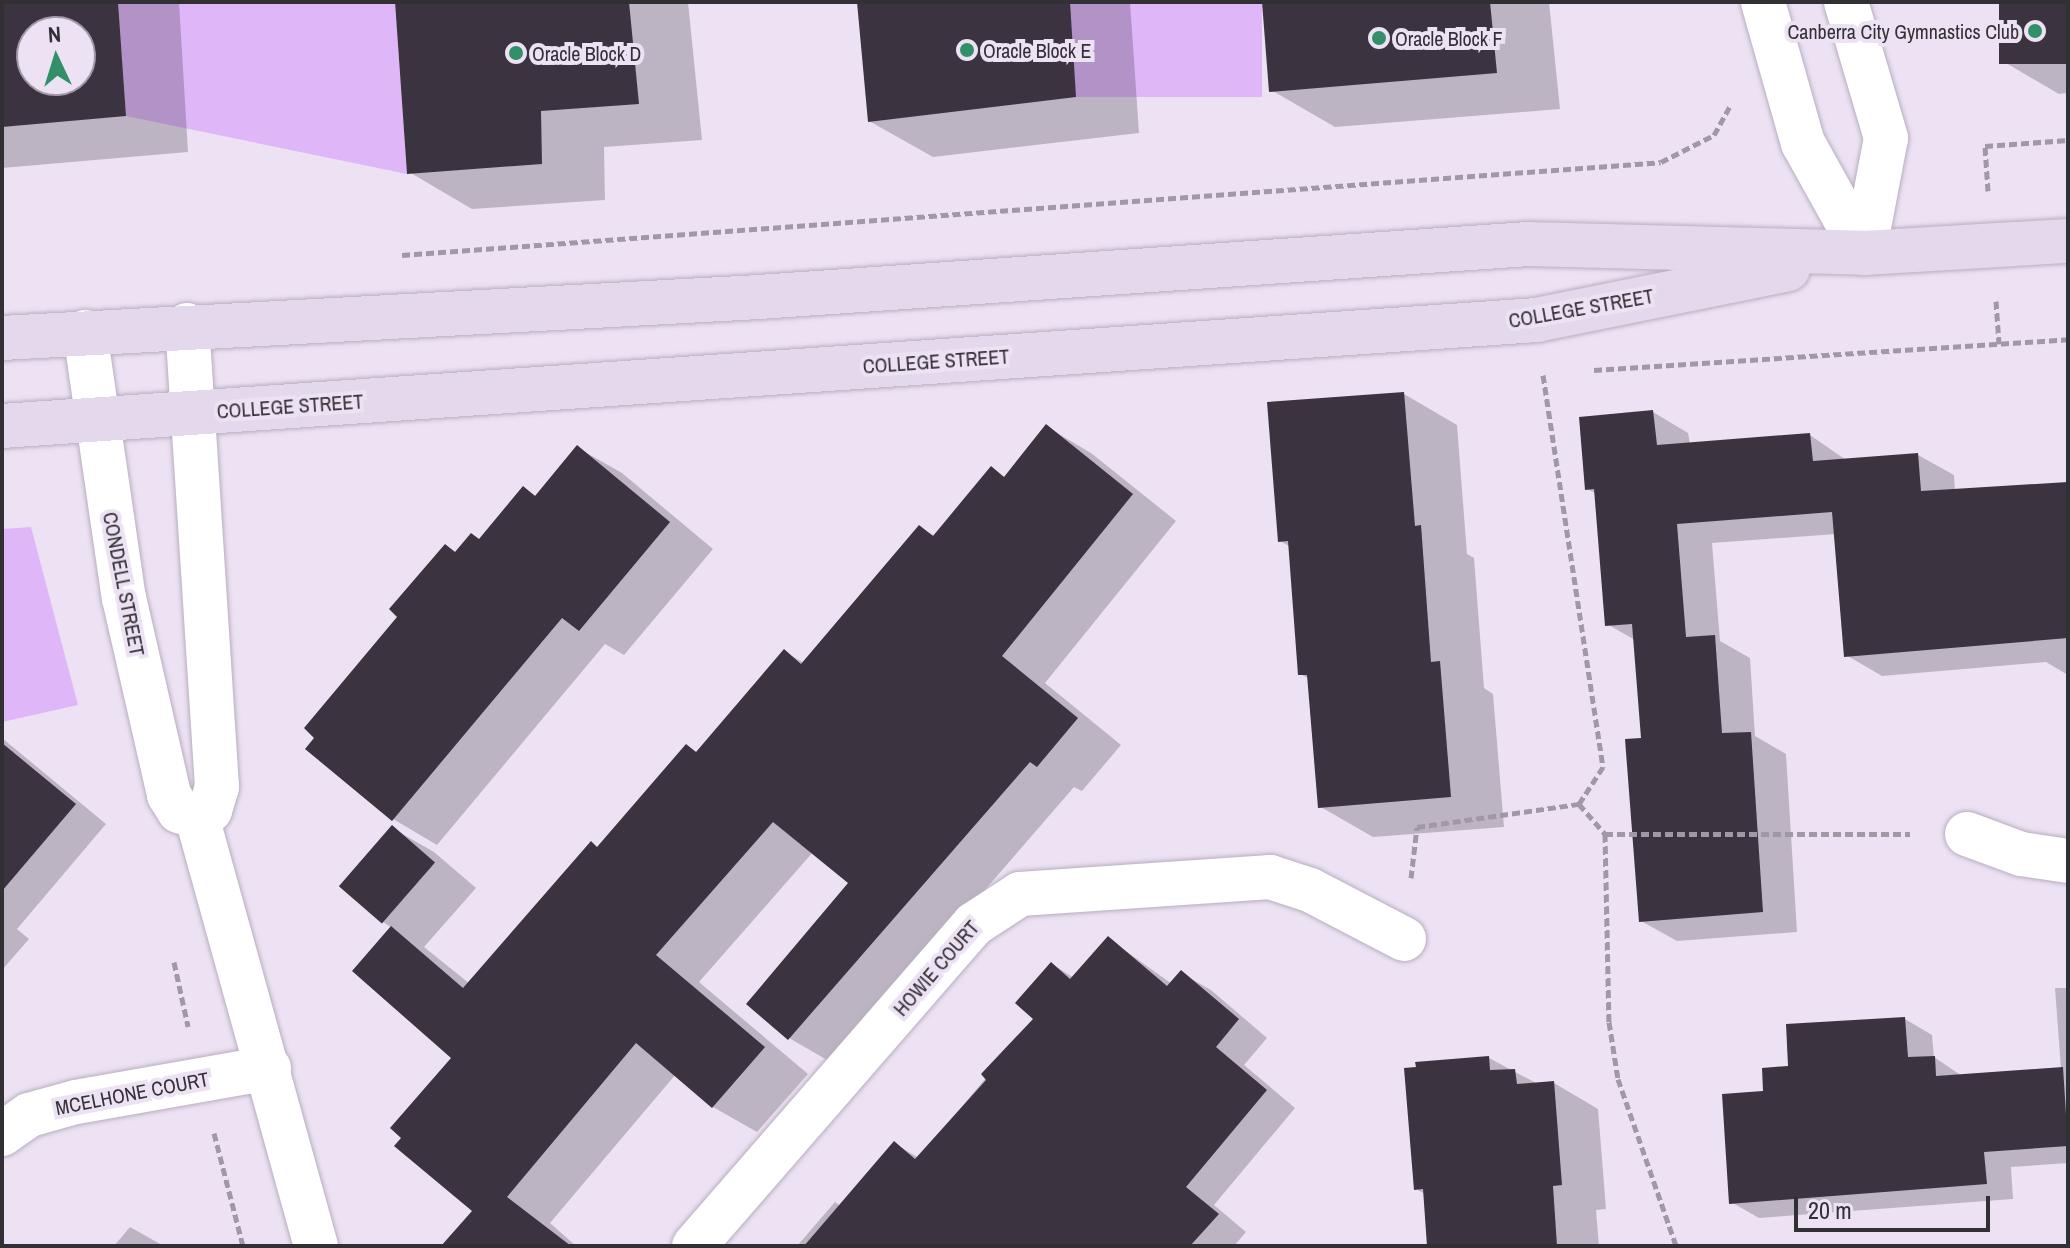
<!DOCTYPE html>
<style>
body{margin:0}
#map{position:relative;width:2070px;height:1248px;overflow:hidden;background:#ede2f4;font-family:"Archivo Narrow",sans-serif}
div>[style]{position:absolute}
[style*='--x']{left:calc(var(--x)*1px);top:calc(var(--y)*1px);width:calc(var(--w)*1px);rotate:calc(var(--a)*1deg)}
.green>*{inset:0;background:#dfb7f9;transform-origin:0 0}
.shadow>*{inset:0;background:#0003}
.building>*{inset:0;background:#3b3340;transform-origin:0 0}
.path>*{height:5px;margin-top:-2.5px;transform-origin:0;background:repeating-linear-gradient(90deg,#a098a5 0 8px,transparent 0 12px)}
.roads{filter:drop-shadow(0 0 2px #b7aebe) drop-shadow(0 0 2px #b7aebe)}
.street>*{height:44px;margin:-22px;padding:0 22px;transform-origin:22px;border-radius:22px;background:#fff}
.secondary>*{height:44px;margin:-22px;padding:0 22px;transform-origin:22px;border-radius:22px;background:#e4d8ec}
.dots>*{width:22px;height:22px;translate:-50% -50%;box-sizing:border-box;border:4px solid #ede2f4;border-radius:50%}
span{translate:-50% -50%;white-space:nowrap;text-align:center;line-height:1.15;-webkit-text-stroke:8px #ede2f4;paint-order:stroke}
.poi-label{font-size:20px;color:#322f35}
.right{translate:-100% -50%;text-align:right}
.left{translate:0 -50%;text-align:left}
.street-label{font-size:20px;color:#322f35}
.frame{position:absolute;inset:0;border:4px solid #322f35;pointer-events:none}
.north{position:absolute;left:16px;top:16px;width:80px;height:80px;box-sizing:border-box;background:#ede2f4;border:2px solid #a29aa8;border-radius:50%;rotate:356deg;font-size:22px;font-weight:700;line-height:32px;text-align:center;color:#322f35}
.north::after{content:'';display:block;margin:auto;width:28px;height:36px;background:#329068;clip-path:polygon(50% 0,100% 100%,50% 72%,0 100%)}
.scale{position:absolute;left:1794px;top:1196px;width:196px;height:36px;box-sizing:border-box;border:4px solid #322f35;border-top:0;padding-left:10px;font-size:24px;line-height:28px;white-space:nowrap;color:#322f35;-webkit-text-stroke:6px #ede2f4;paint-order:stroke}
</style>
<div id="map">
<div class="green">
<div style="clip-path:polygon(118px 2px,395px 2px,407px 174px,126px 116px)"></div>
<div style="left:1070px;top:2px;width:192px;height:95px"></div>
<div style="clip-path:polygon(31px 527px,78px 705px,2px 722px,2px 529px)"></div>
</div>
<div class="shadow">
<div style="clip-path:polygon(evenodd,2px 2px,179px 2px,188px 152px,2px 168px,2px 2px,32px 32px,80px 32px,80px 80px,32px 80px,32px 32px)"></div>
<div style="clip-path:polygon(397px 2px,688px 2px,702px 140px,604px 147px,605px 200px,472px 209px,409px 172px)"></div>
<div style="clip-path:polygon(859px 2px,1130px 2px,1139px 133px,933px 157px,869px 121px)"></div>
<div style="clip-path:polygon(1264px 2px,1549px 2px,1560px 109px,1335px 127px,1271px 90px)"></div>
<div style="clip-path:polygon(2001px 2px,2068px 2px,2068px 93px,2059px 94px,2006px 63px)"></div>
<div style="clip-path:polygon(1404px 394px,1457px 425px,1467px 554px,1474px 558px,1484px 688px,1493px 694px,1504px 827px,1373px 837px,1319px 806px,1310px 679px,1300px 674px,1291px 547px,1280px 541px)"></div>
<div style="clip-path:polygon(1653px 412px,1688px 433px,1690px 444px,1810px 435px,1846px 460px,1918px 455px,1954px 475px,1955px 491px,2068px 484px,2068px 675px,2046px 662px,1882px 676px,1846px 655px,1836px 534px,1712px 543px,1720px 641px,1750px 658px,1755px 736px,1786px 754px,1797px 932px,1677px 941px,1641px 921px,1643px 740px,1635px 640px,1607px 624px,1597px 494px,1587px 489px)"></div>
<div style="clip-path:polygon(1047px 427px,1091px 453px,1176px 521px,1045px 683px,1121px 745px,1082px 791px,1074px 787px,834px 1064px,789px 1038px,748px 1004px,851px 883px,813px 852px,699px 982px,808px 1074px,757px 1132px,713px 1107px,676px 1074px,550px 1223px,576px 1246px,485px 1246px,454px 1058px,392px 928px,383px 922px,392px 828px,434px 852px,476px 888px,424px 947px,470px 984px,591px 844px,599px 848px,687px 747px,698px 753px,785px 652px,804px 663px,919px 527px,935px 536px,991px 469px,1006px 478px)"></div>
<div style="clip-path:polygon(578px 448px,622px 473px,713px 549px,624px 655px,605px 644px,437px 845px,393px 819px,400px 616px,446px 546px,457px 553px,480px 541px,524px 489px,538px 497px)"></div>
<div style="clip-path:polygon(2px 738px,106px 824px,17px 929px,29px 939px,2px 970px)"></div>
<div style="clip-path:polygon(1109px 939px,1172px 984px,1181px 973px,1211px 990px,1267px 1038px,1244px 1065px,1295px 1108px,1214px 1205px,1246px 1232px,1234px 1246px,797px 1246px,835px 1202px,841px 1206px,895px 1144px,919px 1158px,1036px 1018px,1052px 964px,1074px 978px)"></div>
<div style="clip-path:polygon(2055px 988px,2068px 988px,2068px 1163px,2011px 1167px,2013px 1199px,1759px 1218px,1731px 1202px,1766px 1093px,1791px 1068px,1905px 1019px,1932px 1035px,1934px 1057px,1962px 1076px,2061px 1069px)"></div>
<div style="clip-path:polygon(1489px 1058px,1538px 1084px,1554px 1083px,1598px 1109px,1606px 1209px,1596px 1210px,1599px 1246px,1429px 1246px,1425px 1194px,1416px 1189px)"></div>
<div style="clip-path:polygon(130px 1227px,162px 1245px,163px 1246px,114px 1246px)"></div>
</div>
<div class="building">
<div style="clip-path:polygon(evenodd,2px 2px,118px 2px,126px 116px,2px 127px,2px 2px,32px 32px,80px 32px,80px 80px,32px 80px,32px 32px)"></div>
<div style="clip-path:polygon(395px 2px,629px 2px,639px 104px,541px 111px,542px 164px,407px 174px)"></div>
<div style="clip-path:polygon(857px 2px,1070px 2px,1076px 97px,868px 122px)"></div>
<div style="clip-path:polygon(1262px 2px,1490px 2px,1497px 73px,1269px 92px)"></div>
<div style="left:1999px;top:2px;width:69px;height:62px"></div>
<div style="clip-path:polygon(1404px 392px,1415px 526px,1421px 525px,1431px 662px,1440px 661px,1451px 797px,1318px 808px,1307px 675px,1298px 675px,1288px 541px,1278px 542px,1267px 402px)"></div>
<div style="clip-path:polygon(1653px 410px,1657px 445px,1810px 433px,1813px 461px,1918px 453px,1921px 491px,2068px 482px,2068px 638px,1844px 657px,1832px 512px,1677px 524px,1686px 637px,1715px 635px,1722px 733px,1751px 732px,1763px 912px,1639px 922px,1625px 739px,1641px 738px,1632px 624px,1605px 626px,1594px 489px,1585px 490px,1579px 417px)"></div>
<div style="clip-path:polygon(1046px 424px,1133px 494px,1002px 656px,1078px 718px,1037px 767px,1030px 762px,788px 1040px,746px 1004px,848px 883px,773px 822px,656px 955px,765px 1047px,712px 1108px,636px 1043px,507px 1197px,571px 1246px,441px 1246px,472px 1211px,394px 1146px,401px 1138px,390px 1128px,451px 1058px,352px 971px,391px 926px,463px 988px,591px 841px,597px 847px,686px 744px,696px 752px,784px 649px,801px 664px,919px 525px,933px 536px,991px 466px,1004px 477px)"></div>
<div style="clip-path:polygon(577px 445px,670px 522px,579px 631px,562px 618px,392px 821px,305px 749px,314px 738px,304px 728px,397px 617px,389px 609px,445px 544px,455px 552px,471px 533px,479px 539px,523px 486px,535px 496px)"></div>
<div style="clip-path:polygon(2px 743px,76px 804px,2px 891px)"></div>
<div style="left:392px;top:825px;width:57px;height:81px;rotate:41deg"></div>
<div style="clip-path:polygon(1108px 936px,1167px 986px,1181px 970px,1239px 1019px,1216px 1047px,1267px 1090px,1186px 1187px,1219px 1214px,1190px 1246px,804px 1246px,894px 1141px,915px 1159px,986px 1080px,981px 1074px,1033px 1019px,1015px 1003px,1051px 962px,1070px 979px)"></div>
<div style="clip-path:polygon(1905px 1017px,1908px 1057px,1935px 1056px,1936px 1076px,2063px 1067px,2068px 1146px,1984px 1152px,1987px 1184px,1729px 1204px,1722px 1094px,1763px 1091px,1762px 1068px,1788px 1066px,1786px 1024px)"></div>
<div style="clip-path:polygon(1489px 1056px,1490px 1070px,1515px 1069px,1517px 1084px,1554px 1081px,1562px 1185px,1553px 1186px,1557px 1246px,1427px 1246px,1423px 1189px,1414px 1190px,1404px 1068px,1416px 1067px,1415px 1062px)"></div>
</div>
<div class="path">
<div style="--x:1988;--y:191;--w:45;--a:-93.8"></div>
<div style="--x:1985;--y:146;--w:83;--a:-4.1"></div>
<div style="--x:402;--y:255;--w:1262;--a:-4.22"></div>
<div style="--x:1661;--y:162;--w:59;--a:-27"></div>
<div style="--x:1714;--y:135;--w:35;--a:-61"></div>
<div style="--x:1996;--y:301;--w:43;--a:86"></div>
<div style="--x:1594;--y:370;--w:475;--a:-3.7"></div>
<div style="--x:1543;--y:375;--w:397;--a:81.3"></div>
<div style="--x:1603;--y:767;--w:44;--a:123"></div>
<div style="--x:1579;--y:804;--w:40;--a:49"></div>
<div style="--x:1605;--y:834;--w:188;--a:88.8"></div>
<div style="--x:1609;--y:1022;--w:58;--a:81"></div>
<div style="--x:1618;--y:1079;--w:177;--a:70.8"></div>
<div style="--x:1605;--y:834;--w:305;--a:0"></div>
<div style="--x:1411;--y:878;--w:51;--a:-83.3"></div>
<div style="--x:1417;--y:827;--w:164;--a:-8.1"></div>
<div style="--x:174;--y:962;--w:66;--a:77.7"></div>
<div style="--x:214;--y:1133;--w:117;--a:75.6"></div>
</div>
<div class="roads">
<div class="street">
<div style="--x:1763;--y:2;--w:147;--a:74.2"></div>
<div style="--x:1803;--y:143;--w:126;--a:61"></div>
<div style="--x:1846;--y:2;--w:142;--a:73.6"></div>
<div style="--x:1886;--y:138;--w:117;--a:100.8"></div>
<div style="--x:85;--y:332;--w:269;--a:81.7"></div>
<div style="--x:124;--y:598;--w:202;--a:77.1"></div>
<div style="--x:169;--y:795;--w:19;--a:58"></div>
<div style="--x:179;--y:811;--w:19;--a:18"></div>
<div style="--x:197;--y:817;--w:15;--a:-28"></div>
<div style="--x:210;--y:810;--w:24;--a:-73"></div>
<div style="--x:217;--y:787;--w:463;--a:-93.7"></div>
<div style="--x:197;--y:817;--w:445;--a:74.5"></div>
<div style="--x:1967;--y:834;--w:58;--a:20.3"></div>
<div style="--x:2021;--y:854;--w:48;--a:8.5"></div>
<div style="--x:2;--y:1134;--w:33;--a:-35"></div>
<div style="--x:29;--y:1115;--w:49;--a:-15.5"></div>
<div style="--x:76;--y:1102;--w:196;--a:-10"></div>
<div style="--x:694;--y:1246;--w:427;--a:-49"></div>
<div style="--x:974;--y:924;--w:55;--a:-33.1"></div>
<div style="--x:1020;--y:894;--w:251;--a:-3.9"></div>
<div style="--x:1270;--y:877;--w:42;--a:18"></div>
<div style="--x:1310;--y:890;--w:106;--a:27.5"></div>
</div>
<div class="secondary">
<div style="--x:2;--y:338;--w:758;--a:-3.1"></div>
<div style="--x:759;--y:297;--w:771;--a:-3.94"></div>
<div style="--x:1528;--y:244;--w:336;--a:1.5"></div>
<div style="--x:1864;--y:253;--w:204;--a:-3.4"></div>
<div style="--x:2;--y:426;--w:1538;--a:-3.95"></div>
<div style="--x:1536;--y:320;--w:257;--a:-11.4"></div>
</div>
</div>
<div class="dots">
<div style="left:2035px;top:31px;background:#329068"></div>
<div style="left:1379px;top:38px;background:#329068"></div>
<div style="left:967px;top:50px;background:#329068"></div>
<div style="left:516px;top:53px;background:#329068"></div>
</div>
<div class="poi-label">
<span class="right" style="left:2019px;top:31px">Canberra City Gymnastics Club</span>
<span class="left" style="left:1395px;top:38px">Oracle Block F</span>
<span class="left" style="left:983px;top:50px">Oracle Block E</span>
<span class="left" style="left:532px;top:53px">Oracle Block D</span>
</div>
<div class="street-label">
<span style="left:1581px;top:308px;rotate:-10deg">COLLEGE STREET</span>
<span style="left:936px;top:361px;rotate:-4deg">COLLEGE STREET</span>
<span style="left:290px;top:406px;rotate:-4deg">COLLEGE STREET</span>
<span style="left:124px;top:584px;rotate:79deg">CONDELL STREET</span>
<span style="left:936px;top:968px;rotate:-49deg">HOWIE COURT</span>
<span style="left:132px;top:1093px;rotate:-11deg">MCELHONE COURT</span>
</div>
<div class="frame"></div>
<div class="north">N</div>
<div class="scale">20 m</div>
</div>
